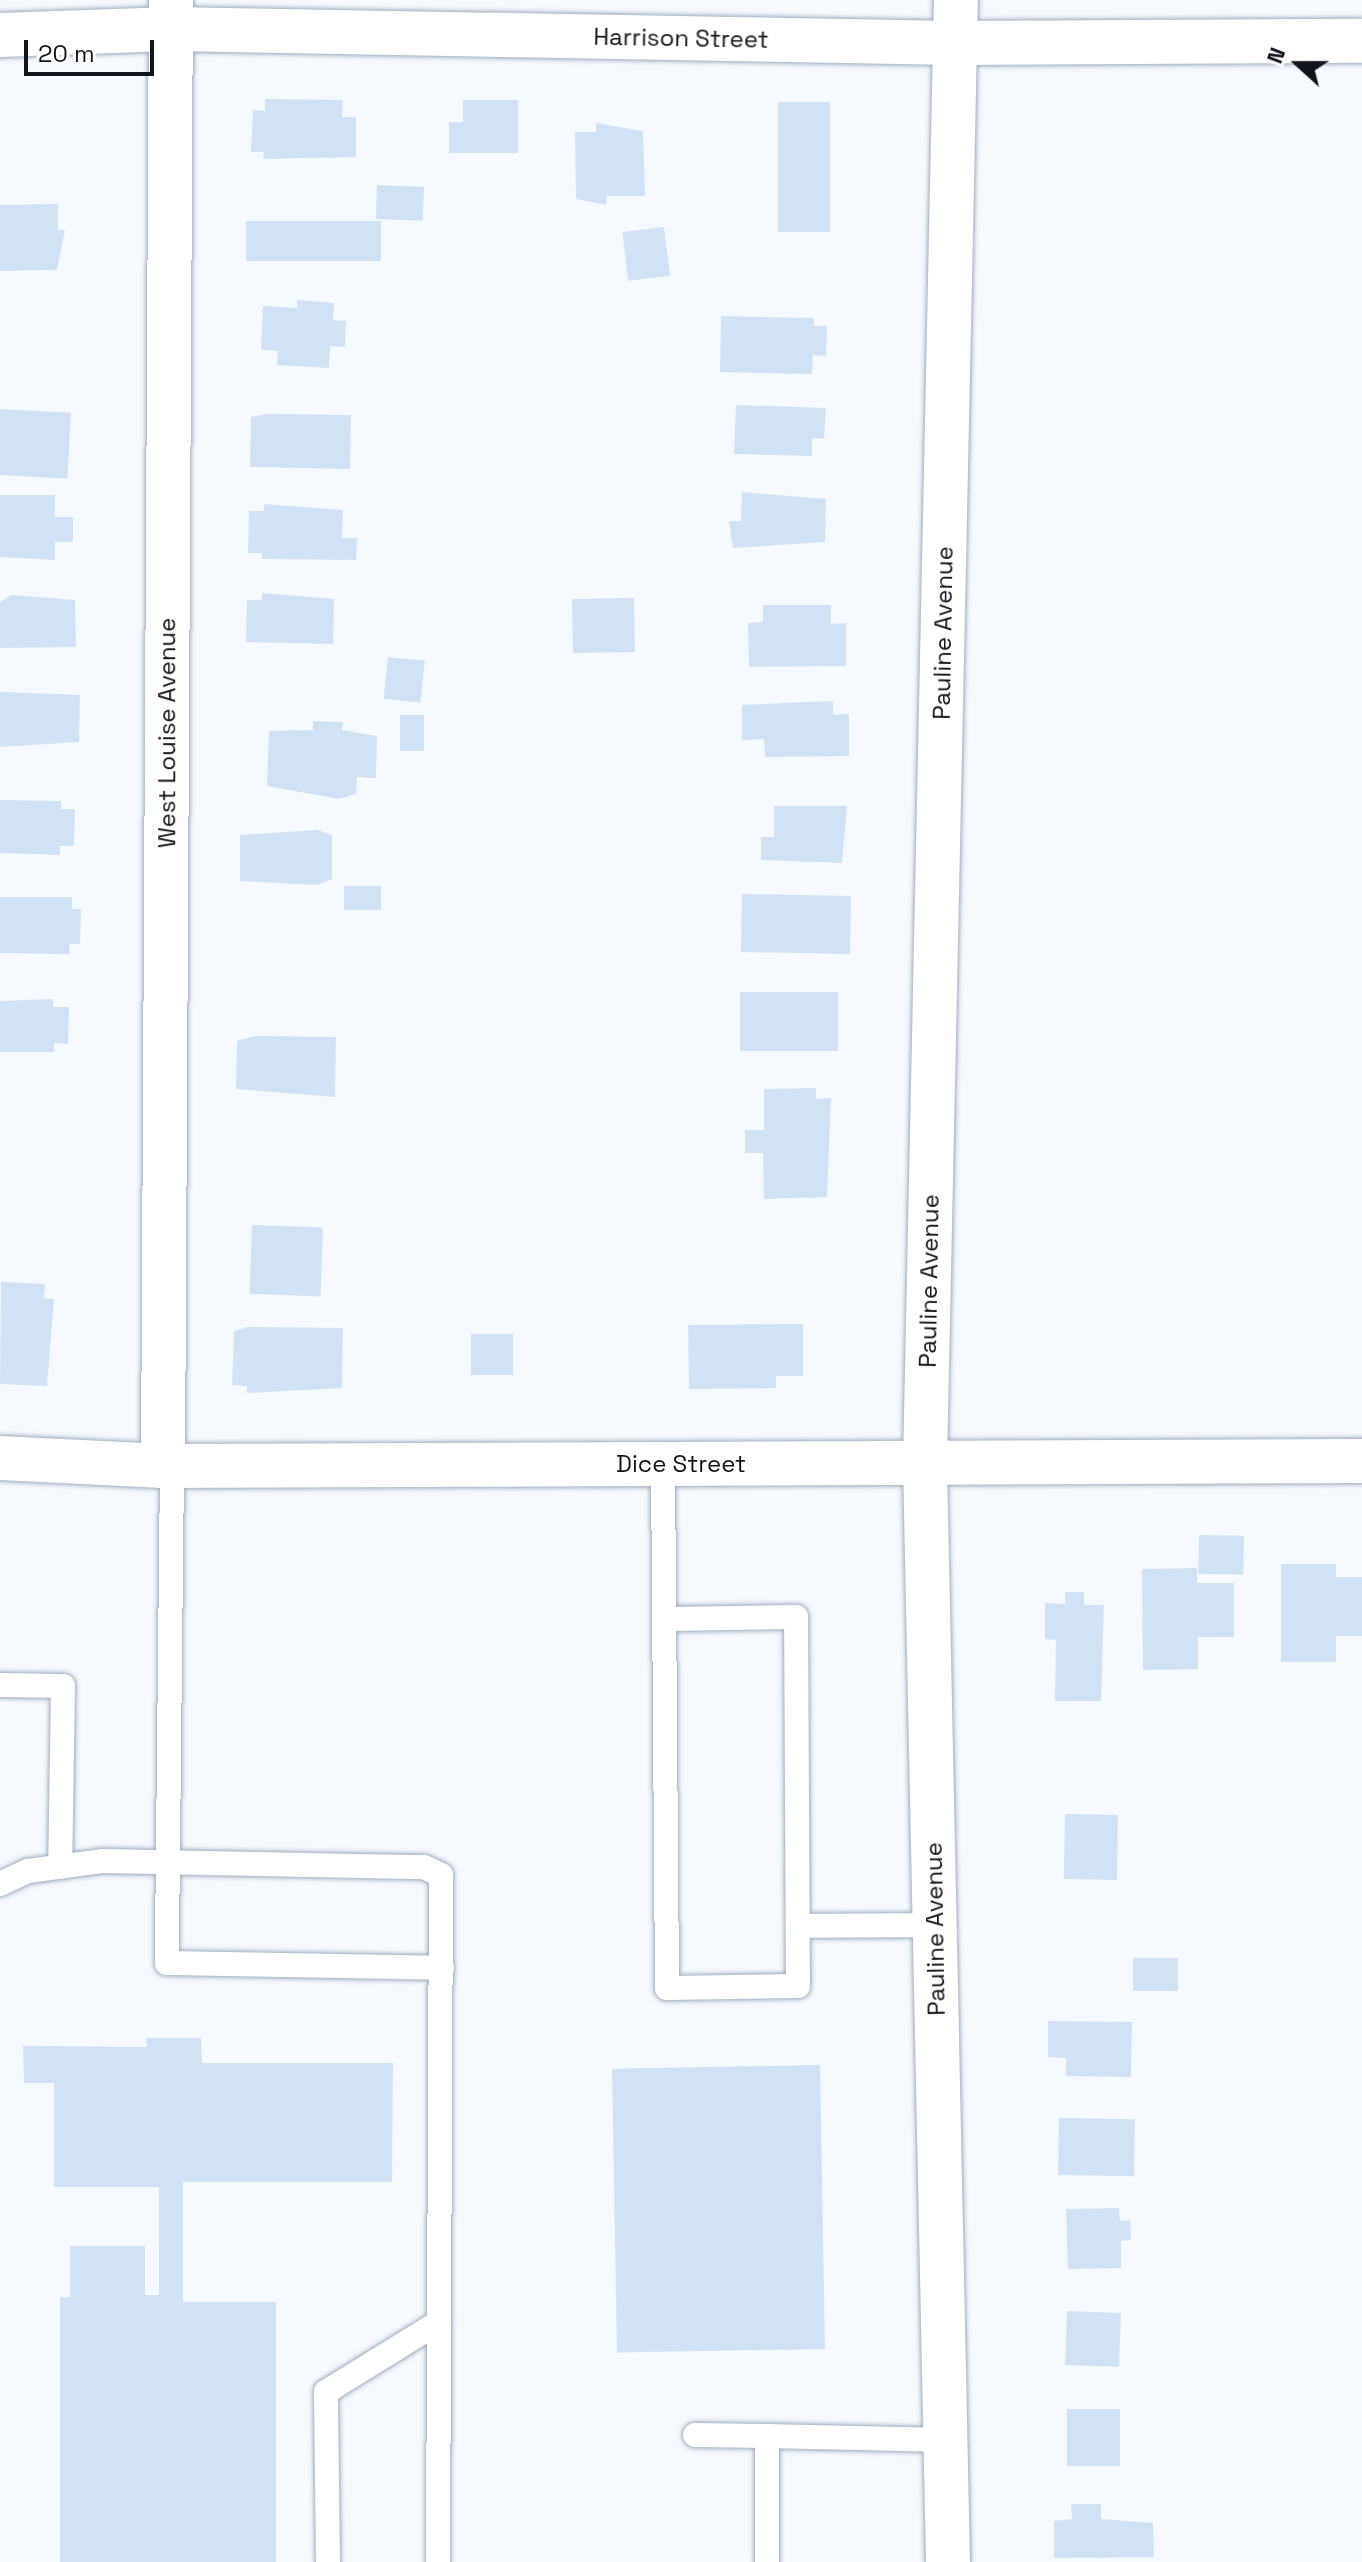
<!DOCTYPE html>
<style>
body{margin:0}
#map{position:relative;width:1362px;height:2562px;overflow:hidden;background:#f6f9fd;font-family:"Space Grotesk",sans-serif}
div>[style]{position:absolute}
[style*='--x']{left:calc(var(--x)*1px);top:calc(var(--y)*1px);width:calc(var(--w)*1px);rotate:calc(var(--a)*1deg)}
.building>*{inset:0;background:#d2e2f5;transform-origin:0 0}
.roads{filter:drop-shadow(0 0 2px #9eaebf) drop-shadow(0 0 2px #9eaebf)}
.lane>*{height:24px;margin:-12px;padding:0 12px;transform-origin:12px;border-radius:12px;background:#fff}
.street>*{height:44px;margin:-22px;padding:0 22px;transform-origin:22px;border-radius:22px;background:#fff}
span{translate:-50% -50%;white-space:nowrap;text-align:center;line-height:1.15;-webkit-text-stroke:8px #fff;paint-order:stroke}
.street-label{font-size:24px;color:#10151b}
.north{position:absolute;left:1258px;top:24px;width:80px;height:80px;-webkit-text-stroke:6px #fff;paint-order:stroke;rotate:291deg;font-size:22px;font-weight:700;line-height:32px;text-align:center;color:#10151b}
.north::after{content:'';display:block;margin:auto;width:28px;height:36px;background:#10151b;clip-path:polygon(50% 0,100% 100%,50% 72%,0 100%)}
.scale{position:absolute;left:24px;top:40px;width:130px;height:36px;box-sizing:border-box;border:4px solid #10151b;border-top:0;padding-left:10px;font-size:24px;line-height:28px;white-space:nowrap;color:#10151b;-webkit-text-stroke:6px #fff;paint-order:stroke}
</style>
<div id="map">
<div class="building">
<div style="clip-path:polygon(265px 99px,343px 100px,342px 117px,356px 117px,356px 157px,263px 159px,264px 152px,251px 152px,253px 110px,265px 111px)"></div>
<div style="clip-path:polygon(463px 100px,518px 100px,518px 153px,449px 153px,449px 122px,463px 122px)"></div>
<div style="left:778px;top:102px;width:52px;height:130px"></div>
<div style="clip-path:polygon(596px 123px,643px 131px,645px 196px,607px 196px,606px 205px,576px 199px,575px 132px,596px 132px)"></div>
<div style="left:377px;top:185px;width:47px;height:34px;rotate:2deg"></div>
<div style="clip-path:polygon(58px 204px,58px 230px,65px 230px,57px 270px,0 271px,0 205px)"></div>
<div style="left:246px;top:221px;width:135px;height:40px"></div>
<div style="left:664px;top:227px;width:49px;height:42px;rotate:83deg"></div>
<div style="clip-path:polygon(297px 300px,334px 303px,333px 320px,346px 321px,345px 347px,330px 346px,329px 368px,277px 365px,278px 351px,261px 350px,263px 306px,297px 308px)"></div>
<div style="clip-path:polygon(721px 316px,814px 318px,814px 326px,827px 326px,826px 356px,813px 355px,812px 374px,720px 372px)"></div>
<div style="clip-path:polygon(736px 405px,826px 408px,824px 439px,812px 438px,812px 456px,734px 454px)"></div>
<div style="left:0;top:409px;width:71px;height:66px;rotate:3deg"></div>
<div style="clip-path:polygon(267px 414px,351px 415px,350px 469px,250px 467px,251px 417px)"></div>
<div style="clip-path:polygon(742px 492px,826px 499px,825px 542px,733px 548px,729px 521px,741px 521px)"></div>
<div style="clip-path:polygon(0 495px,55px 495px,55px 517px,73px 517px,73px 542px,55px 542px,55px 560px,0 557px)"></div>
<div style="clip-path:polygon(264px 504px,343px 510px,342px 538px,357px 538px,356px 560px,262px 559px,262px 553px,248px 553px,249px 511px,264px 511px)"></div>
<div style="clip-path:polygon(262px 593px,334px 599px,333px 644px,246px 642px,247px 600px,262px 600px)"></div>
<div style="clip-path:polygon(11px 595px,75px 600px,76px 647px,0 648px,0 602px)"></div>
<div style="left:634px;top:598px;width:54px;height:62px;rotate:89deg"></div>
<div style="clip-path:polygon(763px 605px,831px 605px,831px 624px,846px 623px,846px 666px,749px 667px,748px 623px,763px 622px)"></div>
<div style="left:388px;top:657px;width:37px;height:42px;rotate:6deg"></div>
<div style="clip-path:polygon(0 692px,80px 695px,79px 742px,0 747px)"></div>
<div style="clip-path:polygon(833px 701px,833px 715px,849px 714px,849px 756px,765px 757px,764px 739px,742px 740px,742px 705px)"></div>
<div style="left:400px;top:715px;width:24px;height:36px"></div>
<div style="clip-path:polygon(313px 721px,343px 722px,342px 730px,377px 736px,376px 778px,357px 777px,356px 794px,339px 799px,267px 786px,269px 731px,313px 730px)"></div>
<div style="clip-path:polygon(0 800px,61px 801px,61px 809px,75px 809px,74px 846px,60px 846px,60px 855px,0 853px)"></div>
<div style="clip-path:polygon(774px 806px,847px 806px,842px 863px,761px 860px,761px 837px,774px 837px)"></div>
<div style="clip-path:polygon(318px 830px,332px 835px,332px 879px,317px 885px,240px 881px,240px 835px)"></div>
<div style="left:344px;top:886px;width:37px;height:24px"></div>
<div style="left:742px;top:894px;width:109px;height:58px;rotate:1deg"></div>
<div style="clip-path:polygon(0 897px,72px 897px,72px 909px,81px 909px,80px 944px,69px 944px,70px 954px,0 953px)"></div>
<div style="left:740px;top:992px;width:98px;height:59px"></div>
<div style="clip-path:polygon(53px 999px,53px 1007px,69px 1007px,68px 1044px,54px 1043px,54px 1052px,0 1052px,0 1001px)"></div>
<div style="clip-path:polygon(255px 1036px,336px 1037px,335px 1097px,236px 1089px,237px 1041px)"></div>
<div style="clip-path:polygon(816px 1088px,816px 1099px,831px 1098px,827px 1197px,764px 1199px,763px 1153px,745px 1153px,745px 1130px,764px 1130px,764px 1089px)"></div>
<div style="left:252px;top:1225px;width:71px;height:69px;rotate:2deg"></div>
<div style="clip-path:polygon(1px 1282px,45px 1284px,44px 1298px,54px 1299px,47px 1386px,0 1384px)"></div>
<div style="clip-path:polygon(803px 1324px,803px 1376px,776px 1376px,776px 1388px,689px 1389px,688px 1325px)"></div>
<div style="clip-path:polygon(248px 1327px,343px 1328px,342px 1388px,247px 1393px,247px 1386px,232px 1385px,234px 1331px)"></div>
<div style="left:513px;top:1334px;width:41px;height:42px;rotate:90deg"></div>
<div style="left:1199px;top:1535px;width:45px;height:39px;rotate:1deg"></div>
<div style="clip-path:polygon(1281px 1564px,1336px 1564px,1336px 1577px,1362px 1577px,1362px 1636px,1336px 1636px,1336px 1662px,1281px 1662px)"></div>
<div style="clip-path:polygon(1197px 1568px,1197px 1583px,1234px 1583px,1234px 1637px,1198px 1637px,1198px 1669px,1143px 1670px,1142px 1569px)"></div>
<div style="clip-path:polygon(1065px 1592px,1084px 1592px,1084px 1605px,1104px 1605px,1101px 1701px,1055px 1701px,1056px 1640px,1045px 1639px,1045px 1603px,1065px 1604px)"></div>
<div style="left:1065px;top:1814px;width:53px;height:65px;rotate:1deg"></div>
<div style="left:1178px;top:1958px;width:33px;height:45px;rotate:90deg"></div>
<div style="clip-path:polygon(1048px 2021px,1132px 2022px,1131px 2077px,1066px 2076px,1066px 2058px,1048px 2057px)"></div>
<div style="clip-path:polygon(146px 2038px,201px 2038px,202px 2063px,393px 2063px,392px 2182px,183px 2182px,183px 2302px,276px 2302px,276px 2562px,60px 2562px,60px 2297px,70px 2297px,70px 2246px,145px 2246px,145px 2295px,159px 2295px,159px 2187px,54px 2187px,54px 2083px,24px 2083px,23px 2046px,147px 2047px)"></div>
<div style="left:820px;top:2065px;width:284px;height:208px;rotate:89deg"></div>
<div style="left:1059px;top:2118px;width:76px;height:57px;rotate:1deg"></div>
<div style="clip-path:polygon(1119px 2208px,1120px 2221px,1130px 2220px,1131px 2240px,1121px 2241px,1121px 2268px,1068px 2269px,1066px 2209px)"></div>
<div style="left:1067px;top:2311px;width:54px;height:54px;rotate:2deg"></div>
<div style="left:1067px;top:2409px;width:53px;height:57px"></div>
<div style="clip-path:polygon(1071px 2504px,1101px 2504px,1101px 2519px,1153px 2523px,1154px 2557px,1054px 2558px,1054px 2521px,1072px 2519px)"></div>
</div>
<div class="roads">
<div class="lane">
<div style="--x:663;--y:1464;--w:524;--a:89.56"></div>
<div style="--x:667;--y:1988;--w:131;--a:-0.9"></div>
<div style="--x:798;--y:1986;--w:369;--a:-90.3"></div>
<div style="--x:796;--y:1617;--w:130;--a:179.1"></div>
<div style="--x:172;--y:1466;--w:497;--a:90.6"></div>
<div style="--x:167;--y:1963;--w:275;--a:1"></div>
<div style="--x:0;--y:1685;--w:63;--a:0.9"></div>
<div style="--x:63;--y:1686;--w:181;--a:90.9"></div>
<div style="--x:0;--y:1884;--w:31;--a:-25"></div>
<div style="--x:28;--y:1871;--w:76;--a:-7.6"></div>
<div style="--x:103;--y:1861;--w:321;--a:1.1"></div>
<div style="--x:424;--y:1867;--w:19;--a:25"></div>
<div style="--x:441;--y:1875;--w:687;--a:90.25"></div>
<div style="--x:798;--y:1926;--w:137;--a:-0.4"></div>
<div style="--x:695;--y:2435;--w:72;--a:0.8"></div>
<div style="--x:328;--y:2562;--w:170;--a:-90.7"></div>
<div style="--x:326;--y:2392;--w:133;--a:-31.8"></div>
<div style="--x:767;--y:2562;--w:126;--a:-90"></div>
<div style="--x:767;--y:2436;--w:179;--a:1.3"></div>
</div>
<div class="street">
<div style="--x:0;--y:35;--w:171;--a:-2"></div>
<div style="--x:171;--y:29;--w:785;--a:1.02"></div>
<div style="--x:956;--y:43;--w:406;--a:-0.3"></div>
<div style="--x:0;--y:1458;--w:163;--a:2.8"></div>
<div style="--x:163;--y:1466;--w:1199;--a:-0.24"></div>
<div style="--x:163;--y:1466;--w:1466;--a:-89.69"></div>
<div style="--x:948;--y:2562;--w:1099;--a:-91.2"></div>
<div style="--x:925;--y:1463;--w:1463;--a:-88.79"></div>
</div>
</div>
<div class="street-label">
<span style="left:681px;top:38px;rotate:1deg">Harrison Street</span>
<span style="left:943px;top:633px;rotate:-89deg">Pauline Avenue</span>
<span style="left:167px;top:733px;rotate:-90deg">West Louise Avenue</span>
<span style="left:929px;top:1281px;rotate:-89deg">Pauline Avenue</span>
<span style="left:681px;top:1464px">Dice Street</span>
<span style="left:935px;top:1929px;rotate:-91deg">Pauline Avenue</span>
</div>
<div class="north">N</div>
<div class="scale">20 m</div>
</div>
